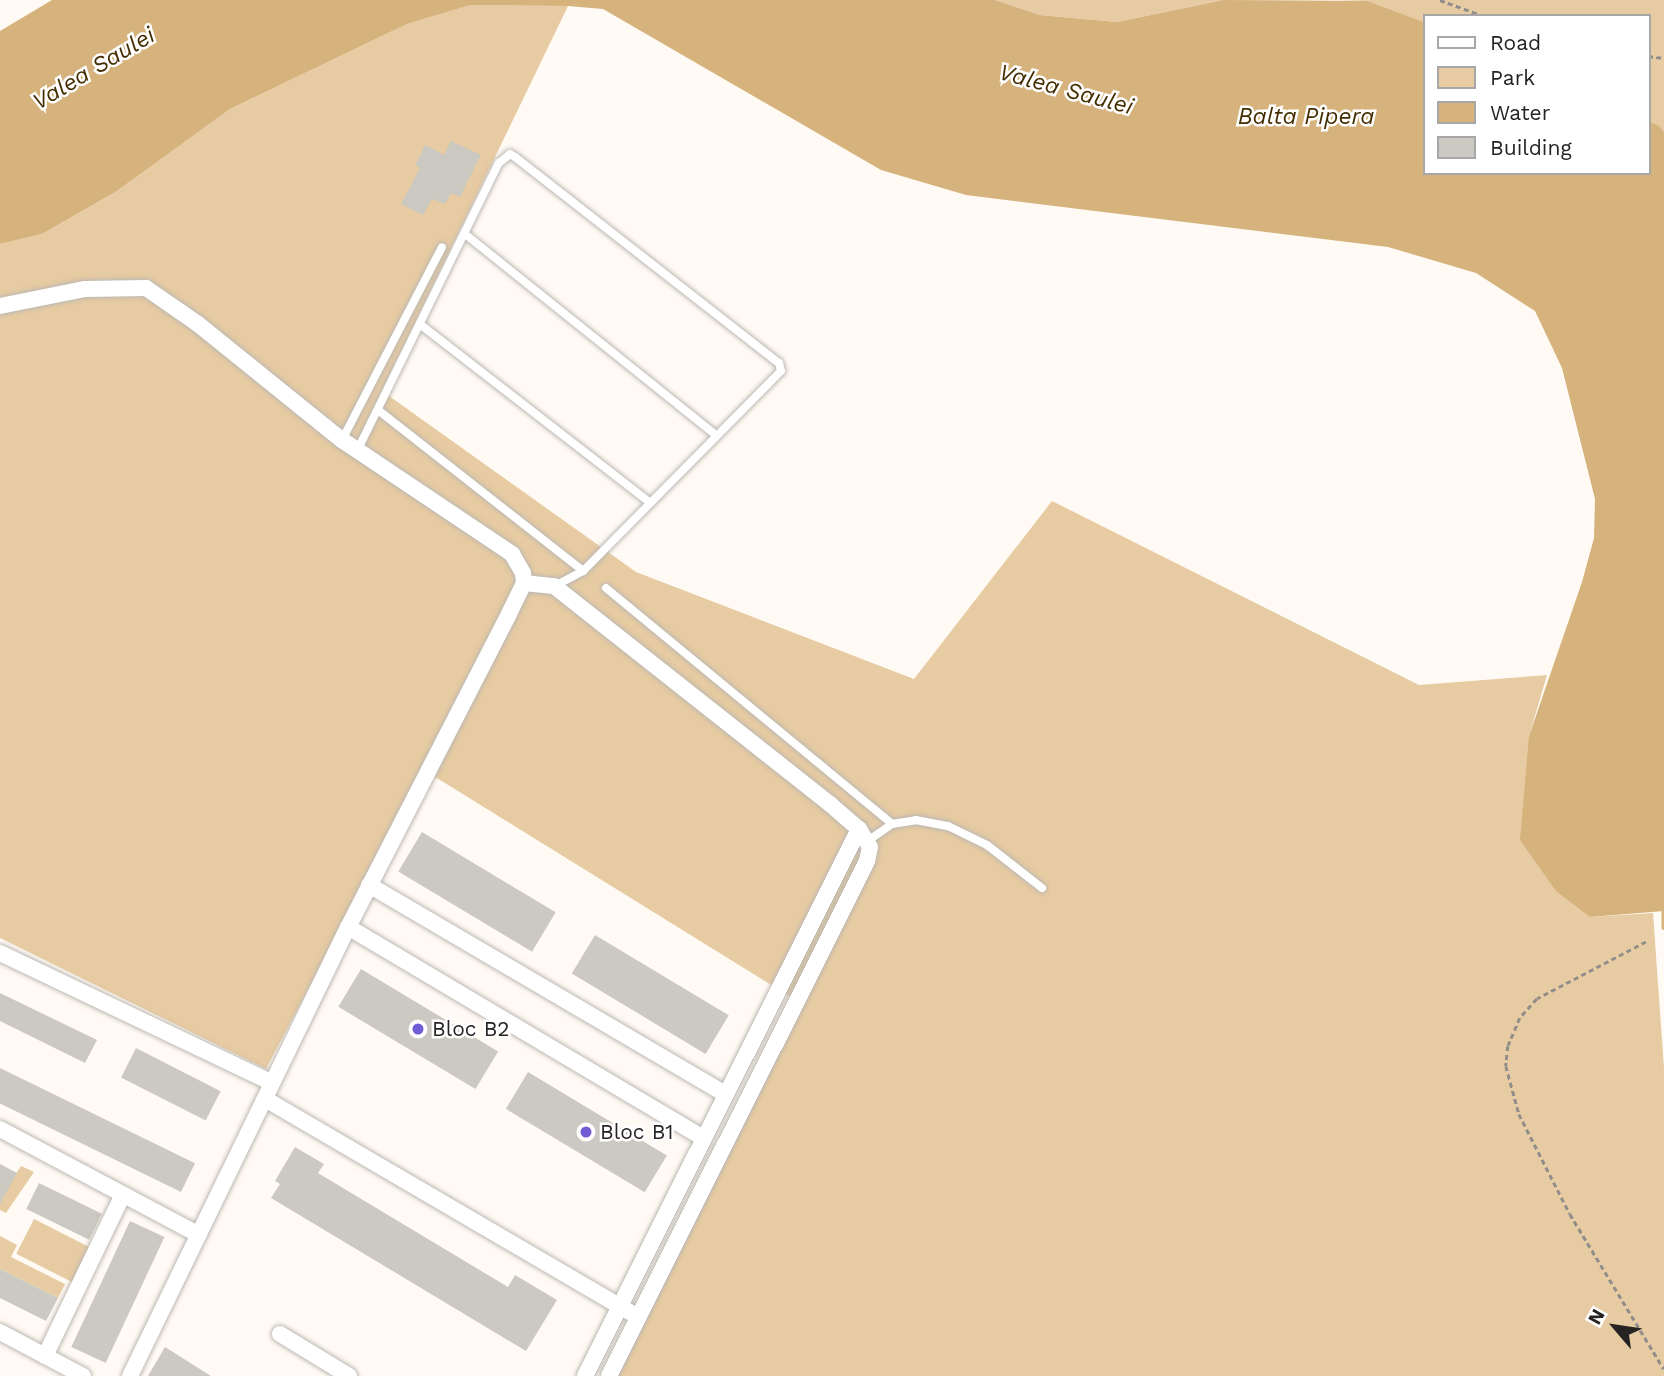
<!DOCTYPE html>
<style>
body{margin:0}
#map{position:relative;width:1664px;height:1376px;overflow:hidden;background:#fffaf4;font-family:"Work Sans",sans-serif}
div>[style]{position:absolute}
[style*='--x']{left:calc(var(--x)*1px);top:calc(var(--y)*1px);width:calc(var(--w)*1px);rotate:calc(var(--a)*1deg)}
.green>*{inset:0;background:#e7cba2;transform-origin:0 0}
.water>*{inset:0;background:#d6b37d}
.stream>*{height:4.5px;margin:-2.25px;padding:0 2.25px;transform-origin:2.25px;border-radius:2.25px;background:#d6b37d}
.building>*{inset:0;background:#ccc8c2;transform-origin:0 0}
.path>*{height:2.5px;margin-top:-1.25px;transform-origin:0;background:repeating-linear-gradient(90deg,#918e8a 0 5px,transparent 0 8.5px)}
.roads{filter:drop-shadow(0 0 2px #bcb8b2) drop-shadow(0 0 2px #bcb8b2)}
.lane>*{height:8px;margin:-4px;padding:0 4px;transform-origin:4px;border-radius:4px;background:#fff}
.street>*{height:16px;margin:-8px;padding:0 8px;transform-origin:8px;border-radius:8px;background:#fff}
.dots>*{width:19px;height:19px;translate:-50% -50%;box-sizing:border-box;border:4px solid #fff;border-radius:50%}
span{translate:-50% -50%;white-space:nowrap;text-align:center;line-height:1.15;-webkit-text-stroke:5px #fff;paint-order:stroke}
.poi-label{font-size:21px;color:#262422}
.left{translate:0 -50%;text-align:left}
.water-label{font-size:23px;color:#442d00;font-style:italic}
.legend{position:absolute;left:1423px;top:14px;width:228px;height:161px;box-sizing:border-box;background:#fff;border:2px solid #a8a7a7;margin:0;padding:9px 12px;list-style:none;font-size:21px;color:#262422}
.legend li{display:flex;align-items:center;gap:14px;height:35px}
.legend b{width:35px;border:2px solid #a8a7a7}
.north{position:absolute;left:1580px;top:1292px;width:70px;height:70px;-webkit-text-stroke:5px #fff;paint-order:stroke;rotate:299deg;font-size:19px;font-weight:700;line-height:28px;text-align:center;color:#262422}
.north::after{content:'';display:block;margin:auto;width:24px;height:32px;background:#262422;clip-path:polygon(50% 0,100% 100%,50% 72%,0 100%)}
</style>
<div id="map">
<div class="green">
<div style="clip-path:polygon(995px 0,1223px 0,1117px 22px,1040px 15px)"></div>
<div style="clip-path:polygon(1335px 0,1664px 0,1664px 132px,1648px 121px,1648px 16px,1424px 16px,1424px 22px,1368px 1px)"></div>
<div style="clip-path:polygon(469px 5px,568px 6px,382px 391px,636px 572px,914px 679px,1052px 501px,1419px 685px,1547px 675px,1529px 736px,1590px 917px,1653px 913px,1664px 1068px,1664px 1376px,607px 1376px,797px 1001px,424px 770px,266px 1069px,0 938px,0 244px,42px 234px,117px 191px,230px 109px,407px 24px)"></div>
<div style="clip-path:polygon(21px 1166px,34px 1172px,6px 1213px,0 1210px,0 1199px)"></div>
<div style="left:34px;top:1219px;width:63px;height:39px;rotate:27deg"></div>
<div style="clip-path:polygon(0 1236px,17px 1245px,11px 1257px,65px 1284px,58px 1298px,0 1269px)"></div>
</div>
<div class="water">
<div style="clip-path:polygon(52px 0,995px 0,1040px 15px,1117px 22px,1223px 0,1368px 1px,1424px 22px,1424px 173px,1648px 173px,1648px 121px,1659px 126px,1664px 132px,1664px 911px,1590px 917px,1556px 891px,1520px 840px,1529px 736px,1582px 582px,1594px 538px,1595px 499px,1562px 368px,1535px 311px,1476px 273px,1388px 247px,966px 195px,881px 170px,603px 9px,568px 6px,470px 5px,407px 24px,230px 109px,117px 191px,42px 234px,0 244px,0 31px)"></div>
</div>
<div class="stream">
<div style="--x:1664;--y:894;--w:33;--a:90"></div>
</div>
<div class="building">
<div style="clip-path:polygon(451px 141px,481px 155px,460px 197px,451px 193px,445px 204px,432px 199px,423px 215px,401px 204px,420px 168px,415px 165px,425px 145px,444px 155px)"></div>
<div style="left:422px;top:832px;width:156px;height:46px;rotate:31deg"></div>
<div style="left:595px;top:935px;width:156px;height:45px;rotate:31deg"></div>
<div style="left:361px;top:969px;width:160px;height:44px;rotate:31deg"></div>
<div style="clip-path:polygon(0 993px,97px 1040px,85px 1063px,0 1021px)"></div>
<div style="left:136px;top:1048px;width:95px;height:33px;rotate:27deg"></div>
<div style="left:0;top:1068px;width:217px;height:32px;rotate:26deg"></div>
<div style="left:528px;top:1072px;width:162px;height:43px;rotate:31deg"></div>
<div style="clip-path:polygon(295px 1147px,324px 1164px,318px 1173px,508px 1287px,515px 1275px,557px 1300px,526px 1351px,271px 1198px,280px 1184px,275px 1181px)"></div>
<div style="clip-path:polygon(0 1164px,17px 1173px,0 1204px)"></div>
<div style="left:39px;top:1183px;width:70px;height:29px;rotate:26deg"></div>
<div style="left:130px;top:1221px;width:38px;height:139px;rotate:25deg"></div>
<div style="clip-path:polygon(0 1269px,58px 1298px,46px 1321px,0 1298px)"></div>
<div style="clip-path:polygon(165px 1347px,211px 1376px,148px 1376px)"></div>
</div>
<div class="path">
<div style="--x:1440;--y:0;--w:47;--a:20"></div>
<div style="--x:1648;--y:56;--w:16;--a:7"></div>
<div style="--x:1646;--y:942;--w:123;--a:152.4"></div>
<div style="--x:1537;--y:999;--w:25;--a:132"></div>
<div style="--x:1520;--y:1018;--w:30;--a:113"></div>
<div style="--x:1508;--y:1046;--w:20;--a:96"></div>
<div style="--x:1506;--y:1066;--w:50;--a:74.8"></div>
<div style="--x:1519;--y:1114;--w:112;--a:63"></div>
<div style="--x:1570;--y:1214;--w:181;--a:58.8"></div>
</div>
<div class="roads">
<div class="lane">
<div style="--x:465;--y:234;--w:322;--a:38.7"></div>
<div style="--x:421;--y:325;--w:289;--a:37.8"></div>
<div style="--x:378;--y:410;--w:261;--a:38.1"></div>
<div style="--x:342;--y:440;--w:217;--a:-62.6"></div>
<div style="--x:357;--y:451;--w:321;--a:-63.8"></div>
<div style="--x:499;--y:163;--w:14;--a:-39"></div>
<div style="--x:510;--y:154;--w:6;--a:31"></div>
<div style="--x:515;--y:157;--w:335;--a:38"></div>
<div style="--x:779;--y:363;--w:8;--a:76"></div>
<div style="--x:781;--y:371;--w:281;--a:134.7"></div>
<div style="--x:583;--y:571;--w:32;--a:152"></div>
<div style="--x:606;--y:588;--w:371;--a:39.5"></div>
<div style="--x:869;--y:840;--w:28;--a:-35"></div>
<div style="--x:892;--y:824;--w:24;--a:-9"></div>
<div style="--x:916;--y:820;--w:33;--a:11"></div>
<div style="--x:948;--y:826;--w:43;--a:26"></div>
<div style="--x:987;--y:845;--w:70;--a:38"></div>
</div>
<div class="street">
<div style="--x:0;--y:306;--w:87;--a:-11.3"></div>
<div style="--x:85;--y:289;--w:61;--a:-0.9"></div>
<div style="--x:146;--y:288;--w:63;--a:34.7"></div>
<div style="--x:198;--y:324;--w:185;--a:38.9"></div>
<div style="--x:342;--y:440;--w:205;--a:33.8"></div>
<div style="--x:512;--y:554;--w:22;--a:60"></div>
<div style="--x:523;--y:573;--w:10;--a:84"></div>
<div style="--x:524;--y:583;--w:34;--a:116"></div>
<div style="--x:509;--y:614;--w:352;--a:117.2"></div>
<div style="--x:348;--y:927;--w:499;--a:115.9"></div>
<div style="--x:524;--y:583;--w:30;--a:6"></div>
<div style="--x:554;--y:586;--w:352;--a:38.3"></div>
<div style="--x:830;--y:804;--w:38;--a:41"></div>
<div style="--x:859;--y:829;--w:21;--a:59"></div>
<div style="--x:870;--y:847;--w:14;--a:102"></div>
<div style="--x:867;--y:861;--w:576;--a:116.61"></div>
<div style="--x:369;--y:885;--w:413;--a:30.4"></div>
<div style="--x:348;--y:927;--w:413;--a:30.7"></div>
<div style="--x:0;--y:953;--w:301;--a:25.5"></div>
<div style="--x:265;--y:1099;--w:422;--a:30.3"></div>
<div style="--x:0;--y:1129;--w:225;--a:28"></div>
<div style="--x:0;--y:1332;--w:94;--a:27.9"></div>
<div style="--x:280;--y:1334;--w:81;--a:31.3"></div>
<div style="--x:45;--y:1356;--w:179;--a:-64.2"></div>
<div style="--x:585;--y:1376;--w:612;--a:-63.39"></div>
</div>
</div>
<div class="dots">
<div style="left:418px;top:1029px;background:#725cd6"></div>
<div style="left:586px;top:1132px;background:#725cd6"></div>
</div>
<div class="poi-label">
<span class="left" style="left:432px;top:1029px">Bloc B2</span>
<span class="left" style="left:600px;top:1132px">Bloc B1</span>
</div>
<div class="water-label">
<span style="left:94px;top:69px;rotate:-31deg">Valea Saulei</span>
<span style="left:1066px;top:90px;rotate:15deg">Valea Saulei</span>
<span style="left:1306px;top:117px">Balta Pipera</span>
</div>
<ul class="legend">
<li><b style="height:9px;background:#fff"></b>Road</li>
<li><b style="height:19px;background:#e7cba2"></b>Park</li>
<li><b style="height:19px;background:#d6b37d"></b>Water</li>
<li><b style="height:19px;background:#ccc8c2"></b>Building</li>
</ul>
<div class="north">N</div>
</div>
